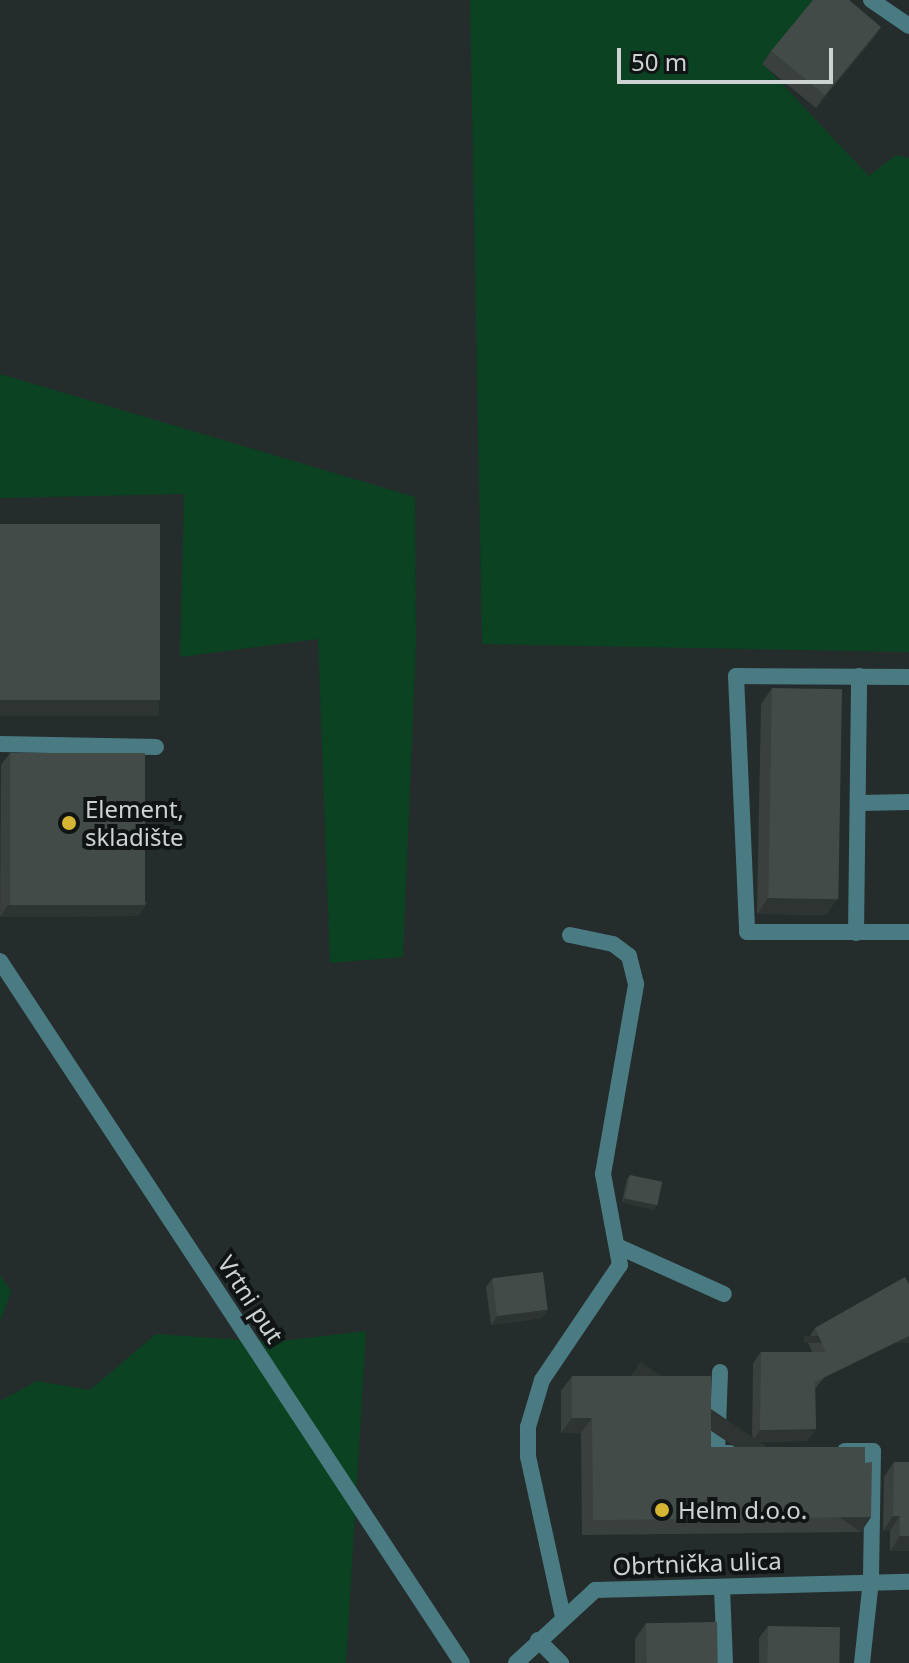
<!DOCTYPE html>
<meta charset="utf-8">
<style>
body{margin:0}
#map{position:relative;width:909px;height:1663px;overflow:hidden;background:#242d2c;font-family:"Noto Sans",sans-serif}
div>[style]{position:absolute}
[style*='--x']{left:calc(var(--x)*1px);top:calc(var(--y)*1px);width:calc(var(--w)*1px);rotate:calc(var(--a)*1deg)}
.green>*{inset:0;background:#0b4221}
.service>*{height:16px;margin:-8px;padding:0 8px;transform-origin:8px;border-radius:8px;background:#4a7b83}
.minor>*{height:16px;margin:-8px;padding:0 8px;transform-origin:8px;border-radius:8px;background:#4a7b83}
.wall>*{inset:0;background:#39403e}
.shaded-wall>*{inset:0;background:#2e3432;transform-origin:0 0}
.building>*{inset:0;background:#424b48;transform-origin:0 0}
.dots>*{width:22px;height:22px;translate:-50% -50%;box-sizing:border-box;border:4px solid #101414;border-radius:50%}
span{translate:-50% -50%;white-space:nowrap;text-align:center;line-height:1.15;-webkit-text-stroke:8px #101414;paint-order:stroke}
.poi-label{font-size:24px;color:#cdd3d2}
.left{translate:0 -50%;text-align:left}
.street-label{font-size:24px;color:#cdd3d2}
.scale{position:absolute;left:617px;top:48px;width:216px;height:36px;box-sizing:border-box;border:4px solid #cdd3d2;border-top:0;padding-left:10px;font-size:24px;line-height:28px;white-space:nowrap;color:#cdd3d2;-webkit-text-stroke:6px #101414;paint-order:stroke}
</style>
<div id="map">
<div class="green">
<div style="clip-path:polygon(470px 0,814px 0,763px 64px,869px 176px,896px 155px,909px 158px,909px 652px,482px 644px)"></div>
<div style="clip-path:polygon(0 374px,415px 497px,416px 643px,403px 957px,330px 963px,318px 639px,180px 657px,184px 494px,0 498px)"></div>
<div style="clip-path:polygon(0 1275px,11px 1291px,0 1322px)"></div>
<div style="clip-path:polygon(366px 1331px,346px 1663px,0 1663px,0 1401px,37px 1381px,90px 1390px,156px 1334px,272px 1342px)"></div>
</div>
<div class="service">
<div style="--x:871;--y:0;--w:46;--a:34.4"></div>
<div style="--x:909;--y:677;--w:173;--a:-179.7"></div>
<div style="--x:736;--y:676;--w:256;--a:87.5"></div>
<div style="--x:747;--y:932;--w:162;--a:0"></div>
<div style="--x:0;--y:744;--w:156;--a:1.1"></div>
<div style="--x:861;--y:803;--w:48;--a:-1.2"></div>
<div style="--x:856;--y:933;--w:257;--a:-89.3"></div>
<div style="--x:617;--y:1246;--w:117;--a:24.2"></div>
<div style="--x:720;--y:1372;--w:81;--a:92.1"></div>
<div style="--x:717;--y:1453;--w:13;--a:0"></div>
<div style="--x:845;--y:1451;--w:28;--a:0"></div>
<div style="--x:873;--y:1451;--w:129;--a:90.9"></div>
<div style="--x:722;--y:1588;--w:75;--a:87.7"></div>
<div style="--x:563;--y:1617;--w:164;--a:-102.3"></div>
<div style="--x:528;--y:1457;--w:30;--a:-90"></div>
<div style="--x:528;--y:1427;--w:49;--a:-73.4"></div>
<div style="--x:542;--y:1380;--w:139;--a:-55.9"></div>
<div style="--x:620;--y:1265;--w:93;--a:-100.6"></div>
<div style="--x:603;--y:1174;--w:193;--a:-80.1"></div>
<div style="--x:636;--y:984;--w:29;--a:-104"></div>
<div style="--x:629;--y:956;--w:20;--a:-143"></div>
<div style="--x:613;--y:944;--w:44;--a:-168.2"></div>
<div style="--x:538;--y:1640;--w:33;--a:45"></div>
</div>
<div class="minor">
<div style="--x:0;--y:961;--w:840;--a:56.65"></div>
<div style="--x:516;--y:1663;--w:108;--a:-42.7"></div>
<div style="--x:595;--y:1590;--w:314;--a:-1.5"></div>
<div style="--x:862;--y:1663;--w:83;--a:-83.8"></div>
</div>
<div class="wall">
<div style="clip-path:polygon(881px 27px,873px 39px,816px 108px,762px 64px,771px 51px)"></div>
<div style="clip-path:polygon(772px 688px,837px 899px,826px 915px,757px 914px,761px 704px)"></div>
<div style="clip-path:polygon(10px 753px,147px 903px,138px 916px,0 917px,1px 765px)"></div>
<div style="clip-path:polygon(630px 1175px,654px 1210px,622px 1202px,627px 1179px)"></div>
<div style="clip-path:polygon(905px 1277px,815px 1389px,816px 1429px,807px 1441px,752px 1442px,753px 1363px,761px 1352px,812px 1352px,807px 1340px,815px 1328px)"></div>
<div style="clip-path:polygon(492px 1279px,542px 1318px,491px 1325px,486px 1287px)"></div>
<div style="clip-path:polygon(572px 1376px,711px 1447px,865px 1463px,871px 1517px,861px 1532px,582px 1535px,581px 1433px,561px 1433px,561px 1391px)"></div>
<div style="clip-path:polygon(894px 1462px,909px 1551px,890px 1551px,890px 1531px,883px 1531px,884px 1477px)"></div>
<div style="clip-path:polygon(646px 1623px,718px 1663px,635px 1663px,635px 1639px)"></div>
<div style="clip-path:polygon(768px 1626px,840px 1663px,759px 1663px,759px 1638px)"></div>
</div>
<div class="shaded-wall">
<div style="clip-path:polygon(881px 27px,873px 39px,816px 108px,825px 95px)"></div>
<div style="left:0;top:700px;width:159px;height:16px"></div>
<div style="clip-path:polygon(768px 898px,837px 899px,826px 915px,757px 914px)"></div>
<div style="clip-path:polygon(147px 903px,138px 916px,0 917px,8px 905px)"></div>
<div style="clip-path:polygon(625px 1198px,657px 1205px,654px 1210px,622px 1202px)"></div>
<div style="clip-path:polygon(548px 1310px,542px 1318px,491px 1325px,497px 1316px)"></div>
<div style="left:909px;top:1336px;width:7px;height:105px;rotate:90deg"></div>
<div style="clip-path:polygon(572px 1418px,592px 1418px,581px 1433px,561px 1433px)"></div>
<div style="clip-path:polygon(816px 1429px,807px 1441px,752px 1442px,760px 1430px)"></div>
<div style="clip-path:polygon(893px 1516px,900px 1516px,890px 1531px,883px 1531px)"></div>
<div style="left:871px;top:1517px;width:18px;height:278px;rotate:124deg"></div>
<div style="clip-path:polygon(900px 1536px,909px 1536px,909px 1551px,890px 1551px)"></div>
</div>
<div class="building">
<div style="clip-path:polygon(813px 0,849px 0,881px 27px,825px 95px,771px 51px)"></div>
<div style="left:160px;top:524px;width:176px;height:160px;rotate:90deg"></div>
<div style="left:772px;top:688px;width:70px;height:210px;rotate:1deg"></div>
<div style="left:10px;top:753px;width:135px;height:152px"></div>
<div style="left:630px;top:1175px;width:33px;height:24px;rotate:12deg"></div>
<div style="left:543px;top:1272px;width:38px;height:51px;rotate:83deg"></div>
<div style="clip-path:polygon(905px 1277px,909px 1284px,909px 1336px,815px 1382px,816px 1429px,760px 1430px,761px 1352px,826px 1352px,815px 1328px)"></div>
<div style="clip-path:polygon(572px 1376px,711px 1376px,711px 1447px,865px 1447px,865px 1463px,872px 1462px,871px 1517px,593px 1520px,592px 1418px,572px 1418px)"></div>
<div style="clip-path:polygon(894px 1462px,909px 1462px,909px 1536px,900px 1536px,900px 1516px,893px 1516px)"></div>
<div style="left:717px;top:1622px;width:41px;height:71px;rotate:89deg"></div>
<div style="left:768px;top:1626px;width:72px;height:37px;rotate:1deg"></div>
</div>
<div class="dots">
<div style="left:69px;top:823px;background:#d6b534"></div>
<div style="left:662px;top:1510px;background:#d6b534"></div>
</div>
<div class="poi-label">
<span class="left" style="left:85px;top:823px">Element,<br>skladište</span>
<span class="left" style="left:678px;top:1510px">Helm d.o.o.</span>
</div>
<div class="street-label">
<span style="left:251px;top:1299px;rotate:57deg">Vrtni put</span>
<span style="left:697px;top:1563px;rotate:-2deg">Obrtnička ulica</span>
</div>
<div class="scale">50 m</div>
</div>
